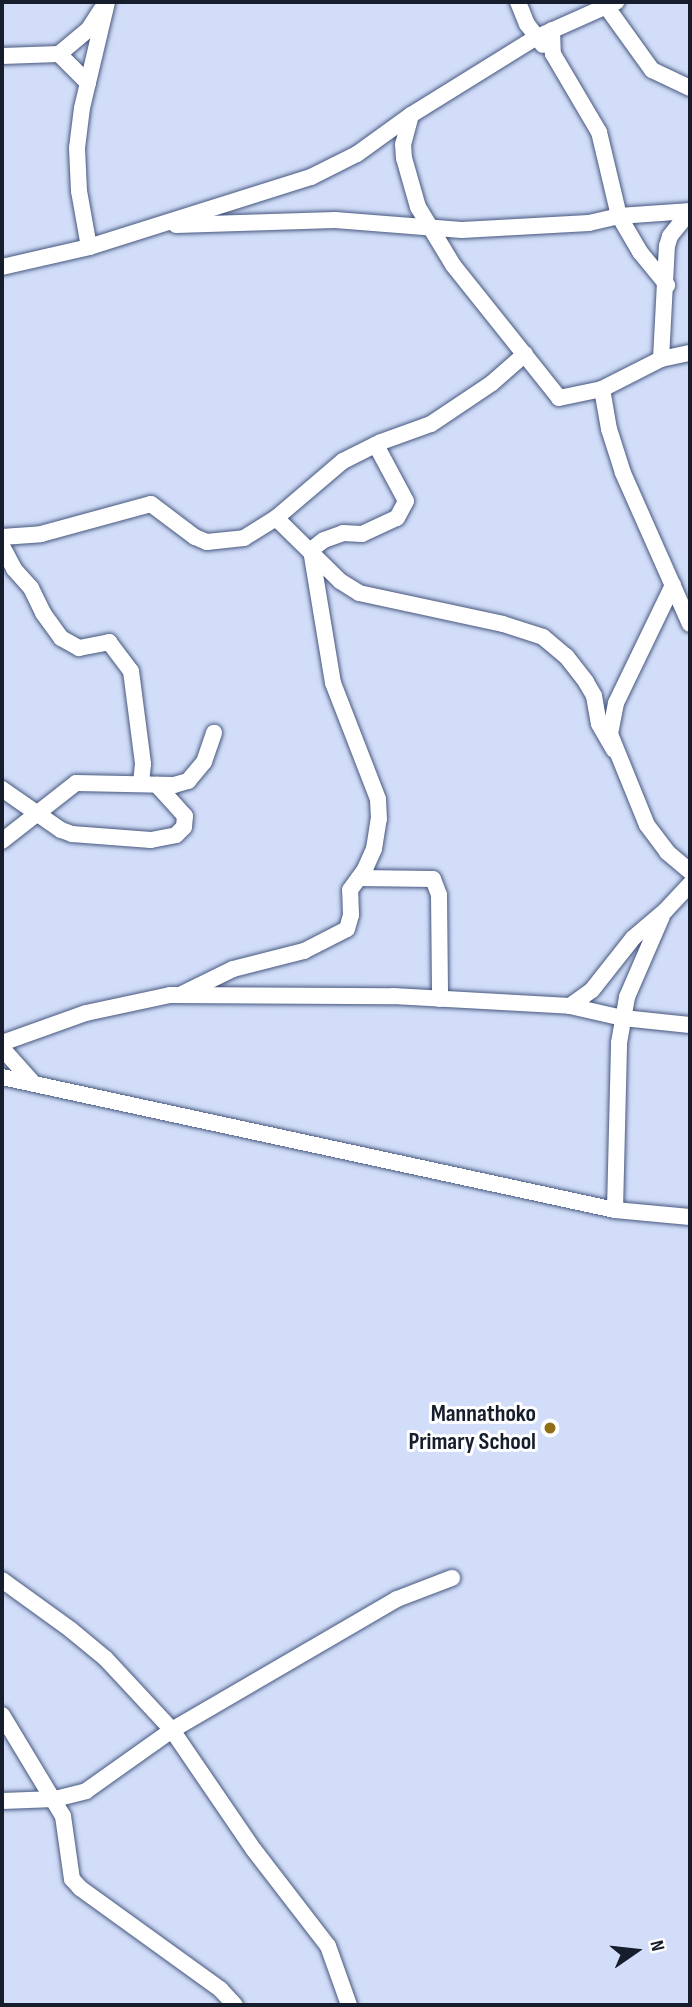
<!DOCTYPE html>
<style>
body{margin:0}
#map{position:relative;width:692px;height:2007px;overflow:hidden;background:#d1ddf9;font-family:"Sofia Sans Condensed",sans-serif}
div>[style]{position:absolute}
[style*='--x']{left:calc(var(--x)*1px);top:calc(var(--y)*1px);width:calc(var(--w)*1px);rotate:calc(var(--a)*1deg)}
.roads{filter:drop-shadow(0 0 2px #46577e) drop-shadow(0 0 2px #46577e)}
.street>*{height:16px;margin:-8px;padding:0 8px;transform-origin:8px;border-radius:8px;background:#fff}
.dots>*{width:19px;height:19px;translate:-50% -50%;box-sizing:border-box;border:4px solid #fefefe;border-radius:50%}
span{translate:-50% -50%;white-space:nowrap;text-align:center;line-height:1.15;-webkit-text-stroke:6px #fefefe;paint-order:stroke}
.poi-label{font-size:24px;color:#161d2d;font-weight:700}
.right{translate:-100% -50%;text-align:right}
.frame{position:absolute;inset:0;border:4px solid #161d2d;pointer-events:none}
.north{position:absolute;left:601px;top:1916px;width:70px;height:70px;-webkit-text-stroke:5px #fefefe;paint-order:stroke;rotate:76deg;font-size:19px;font-weight:700;line-height:28px;text-align:center;color:#161d2d}
.north::after{content:'';display:block;margin:auto;width:24px;height:32px;background:#161d2d;clip-path:polygon(50% 0,100% 100%,50% 72%,0 100%)}
</style>
<div id="map">
<div class="roads">
<div class="street">
<div style="--x:518;--y:2;--w:24;--a:68"></div>
<div style="--x:527;--y:24;--w:26;--a:53"></div>
<div style="--x:606;--y:6;--w:79;--a:54.3"></div>
<div style="--x:652;--y:70;--w:42;--a:25.3"></div>
<div style="--x:552;--y:30;--w:24;--a:88"></div>
<div style="--x:553;--y:54;--w:91;--a:59.5"></div>
<div style="--x:599;--y:132;--w:86;--a:76.6"></div>
<div style="--x:619;--y:216;--w:42;--a:59.7"></div>
<div style="--x:640;--y:252;--w:43;--a:50.7"></div>
<div style="--x:59;--y:54;--w:41;--a:45"></div>
<div style="--x:2;--y:56;--w:57;--a:-2"></div>
<div style="--x:59;--y:54;--w:38;--a:-40"></div>
<div style="--x:88;--y:30;--w:24;--a:-57"></div>
<div style="--x:411;--y:115;--w:30;--a:105"></div>
<div style="--x:403;--y:144;--w:14;--a:86"></div>
<div style="--x:404;--y:158;--w:51;--a:74.1"></div>
<div style="--x:418;--y:207;--w:68;--a:58.9"></div>
<div style="--x:453;--y:265;--w:170;--a:51.4"></div>
<div style="--x:559;--y:398;--w:44;--a:-11.8"></div>
<div style="--x:602;--y:389;--w:66;--a:-27"></div>
<div style="--x:661;--y:359;--w:113;--a:-87"></div>
<div style="--x:667;--y:246;--w:10;--a:-73"></div>
<div style="--x:670;--y:236;--w:32;--a:-51"></div>
<div style="--x:176;--y:225;--w:159;--a:-1.8"></div>
<div style="--x:335;--y:220;--w:127;--a:4.5"></div>
<div style="--x:462;--y:230;--w:127;--a:-3.2"></div>
<div style="--x:589;--y:223;--w:31;--a:-13"></div>
<div style="--x:619;--y:216;--w:71;--a:-4"></div>
<div style="--x:89;--y:247;--w:57;--a:-100.1"></div>
<div style="--x:79;--y:191;--w:43;--a:-92.7"></div>
<div style="--x:77;--y:148;--w:40;--a:-82.9"></div>
<div style="--x:82;--y:108;--w:109;--a:-76.7"></div>
<div style="--x:2;--y:267;--w:89;--a:-12.9"></div>
<div style="--x:89;--y:247;--w:233;--a:-17.5"></div>
<div style="--x:311;--y:177;--w:51;--a:-26.6"></div>
<div style="--x:357;--y:154;--w:67;--a:-35.8"></div>
<div style="--x:411;--y:115;--w:146;--a:-31.8"></div>
<div style="--x:535;--y:38;--w:89;--a:-24"></div>
<div style="--x:661;--y:359;--w:30;--a:-12"></div>
<div style="--x:602;--y:389;--w:41;--a:80.1"></div>
<div style="--x:609;--y:429;--w:46;--a:72.3"></div>
<div style="--x:623;--y:473;--w:165;--a:66.1"></div>
<div style="--x:276;--y:518;--w:90;--a:44.5"></div>
<div style="--x:340;--y:581;--w:22;--a:32"></div>
<div style="--x:359;--y:593;--w:147;--a:12.1"></div>
<div style="--x:503;--y:624;--w:42;--a:18"></div>
<div style="--x:543;--y:637;--w:30;--a:40"></div>
<div style="--x:566;--y:656;--w:33;--a:52"></div>
<div style="--x:586;--y:682;--w:16;--a:60"></div>
<div style="--x:594;--y:696;--w:28;--a:80"></div>
<div style="--x:599;--y:724;--w:30;--a:60"></div>
<div style="--x:2;--y:537;--w:39;--a:-4"></div>
<div style="--x:41;--y:534;--w:114;--a:-15.3"></div>
<div style="--x:151;--y:504;--w:55;--a:36.9"></div>
<div style="--x:195;--y:537;--w:13;--a:23"></div>
<div style="--x:207;--y:542;--w:37;--a:-6"></div>
<div style="--x:244;--y:538;--w:38;--a:-32"></div>
<div style="--x:276;--y:518;--w:88;--a:-40.4"></div>
<div style="--x:343;--y:461;--w:42;--a:-26.6"></div>
<div style="--x:381;--y:442;--w:53;--a:-19.8"></div>
<div style="--x:431;--y:424;--w:73;--a:-33.9"></div>
<div style="--x:492;--y:383;--w:44;--a:-41.3"></div>
<div style="--x:2;--y:546;--w:26;--a:62"></div>
<div style="--x:14;--y:569;--w:25;--a:48"></div>
<div style="--x:31;--y:588;--w:28;--a:64"></div>
<div style="--x:43;--y:613;--w:31;--a:54"></div>
<div style="--x:61;--y:638;--w:21;--a:29"></div>
<div style="--x:79;--y:648;--w:31;--a:-11"></div>
<div style="--x:109;--y:642;--w:36;--a:53"></div>
<div style="--x:131;--y:671;--w:94;--a:82.6"></div>
<div style="--x:143;--y:764;--w:20;--a:96"></div>
<div style="--x:673;--y:585;--w:131;--a:115.8"></div>
<div style="--x:616;--y:703;--w:32;--a:101"></div>
<div style="--x:610;--y:734;--w:98;--a:67.9"></div>
<div style="--x:647;--y:825;--w:34;--a:53"></div>
<div style="--x:667;--y:852;--w:30;--a:40"></div>
<div style="--x:2;--y:789;--w:72;--a:34.8"></div>
<div style="--x:61;--y:830;--w:12;--a:20"></div>
<div style="--x:72;--y:834;--w:79;--a:4.3"></div>
<div style="--x:151;--y:840;--w:25;--a:-11"></div>
<div style="--x:176;--y:835;--w:11;--a:-45"></div>
<div style="--x:184;--y:827;--w:11;--a:-85"></div>
<div style="--x:185;--y:816;--w:42;--a:-132.1"></div>
<div style="--x:2;--y:841;--w:94;--a:-38.1"></div>
<div style="--x:76;--y:783;--w:98;--a:1.2"></div>
<div style="--x:174;--y:785;--w:15;--a:-16"></div>
<div style="--x:188;--y:781;--w:25;--a:-50"></div>
<div style="--x:204;--y:762;--w:31;--a:-71"></div>
<div style="--x:359;--y:878;--w:74;--a:0.8"></div>
<div style="--x:433;--y:879;--w:17;--a:69"></div>
<div style="--x:439;--y:895;--w:104;--a:89.4"></div>
<div style="--x:180;--y:995;--w:59;--a:-26.1"></div>
<div style="--x:233;--y:969;--w:73;--a:-14.2"></div>
<div style="--x:304;--y:951;--w:48;--a:-27.1"></div>
<div style="--x:347;--y:929;--w:15;--a:-74"></div>
<div style="--x:351;--y:915;--w:25;--a:-92"></div>
<div style="--x:350;--y:890;--w:26;--a:-54"></div>
<div style="--x:365;--y:869;--w:22;--a:-66"></div>
<div style="--x:374;--y:849;--w:30;--a:-81"></div>
<div style="--x:379;--y:819;--w:20;--a:-93"></div>
<div style="--x:378;--y:799;--w:124;--a:-111.2"></div>
<div style="--x:333;--y:683;--w:135;--a:-99.4"></div>
<div style="--x:311;--y:550;--w:16;--a:-38"></div>
<div style="--x:324;--y:540;--w:20;--a:-20"></div>
<div style="--x:343;--y:533;--w:19;--a:3"></div>
<div style="--x:362;--y:534;--w:38;--a:-25"></div>
<div style="--x:397;--y:518;--w:19;--a:-62"></div>
<div style="--x:406;--y:501;--w:64;--a:-118.2"></div>
<div style="--x:570;--y:1006;--w:54;--a:12.8"></div>
<div style="--x:623;--y:1018;--w:67;--a:6"></div>
<div style="--x:2;--y:1043;--w:89;--a:-19.7"></div>
<div style="--x:86;--y:1013;--w:86;--a:-12.1"></div>
<div style="--x:170;--y:995;--w:223;--a:0.3"></div>
<div style="--x:393;--y:996;--w:177;--a:3.2"></div>
<div style="--x:570;--y:1006;--w:27;--a:-36"></div>
<div style="--x:592;--y:990;--w:66;--a:-51.7"></div>
<div style="--x:633;--y:938;--w:42;--a:-40.2"></div>
<div style="--x:665;--y:911;--w:37;--a:-47"></div>
<div style="--x:2;--y:1048;--w:48;--a:48.4"></div>
<div style="--x:2;--y:1077;--w:627;--a:12.24"></div>
<div style="--x:615;--y:1210;--w:75;--a:5.3"></div>
<div style="--x:615;--y:1210;--w:167;--a:-88.6"></div>
<div style="--x:619;--y:1043;--w:47;--a:-80.1"></div>
<div style="--x:627;--y:997;--w:88;--a:-66.6"></div>
<div style="--x:2;--y:1580;--w:85;--a:35.9"></div>
<div style="--x:71;--y:1630;--w:45;--a:39.6"></div>
<div style="--x:106;--y:1659;--w:97;--a:47.1"></div>
<div style="--x:172;--y:1730;--w:145;--a:55.7"></div>
<div style="--x:254;--y:1850;--w:121;--a:52.4"></div>
<div style="--x:328;--y:1946;--w:63;--a:70.4"></div>
<div style="--x:2;--y:1715;--w:118;--a:58.9"></div>
<div style="--x:63;--y:1816;--w:64;--a:81.9"></div>
<div style="--x:72;--y:1879;--w:12;--a:48"></div>
<div style="--x:80;--y:1888;--w:173;--a:35.8"></div>
<div style="--x:220;--y:1989;--w:22;--a:47"></div>
<div style="--x:2;--y:1801;--w:53;--a:-2.2"></div>
<div style="--x:55;--y:1799;--w:32;--a:-14"></div>
<div style="--x:86;--y:1791;--w:105;--a:-35.3"></div>
<div style="--x:172;--y:1730;--w:260;--a:-30.2"></div>
<div style="--x:397;--y:1599;--w:59;--a:-20.9"></div>
</div>
</div>
<div class="dots">
<div style="left:550px;top:1428px;background:#906e13"></div>
</div>
<div class="poi-label">
<span class="right" style="left:536px;top:1428px">Mannathoko<br>Primary School</span>
</div>
<div class="frame"></div>
<div class="north">N</div>
</div>
